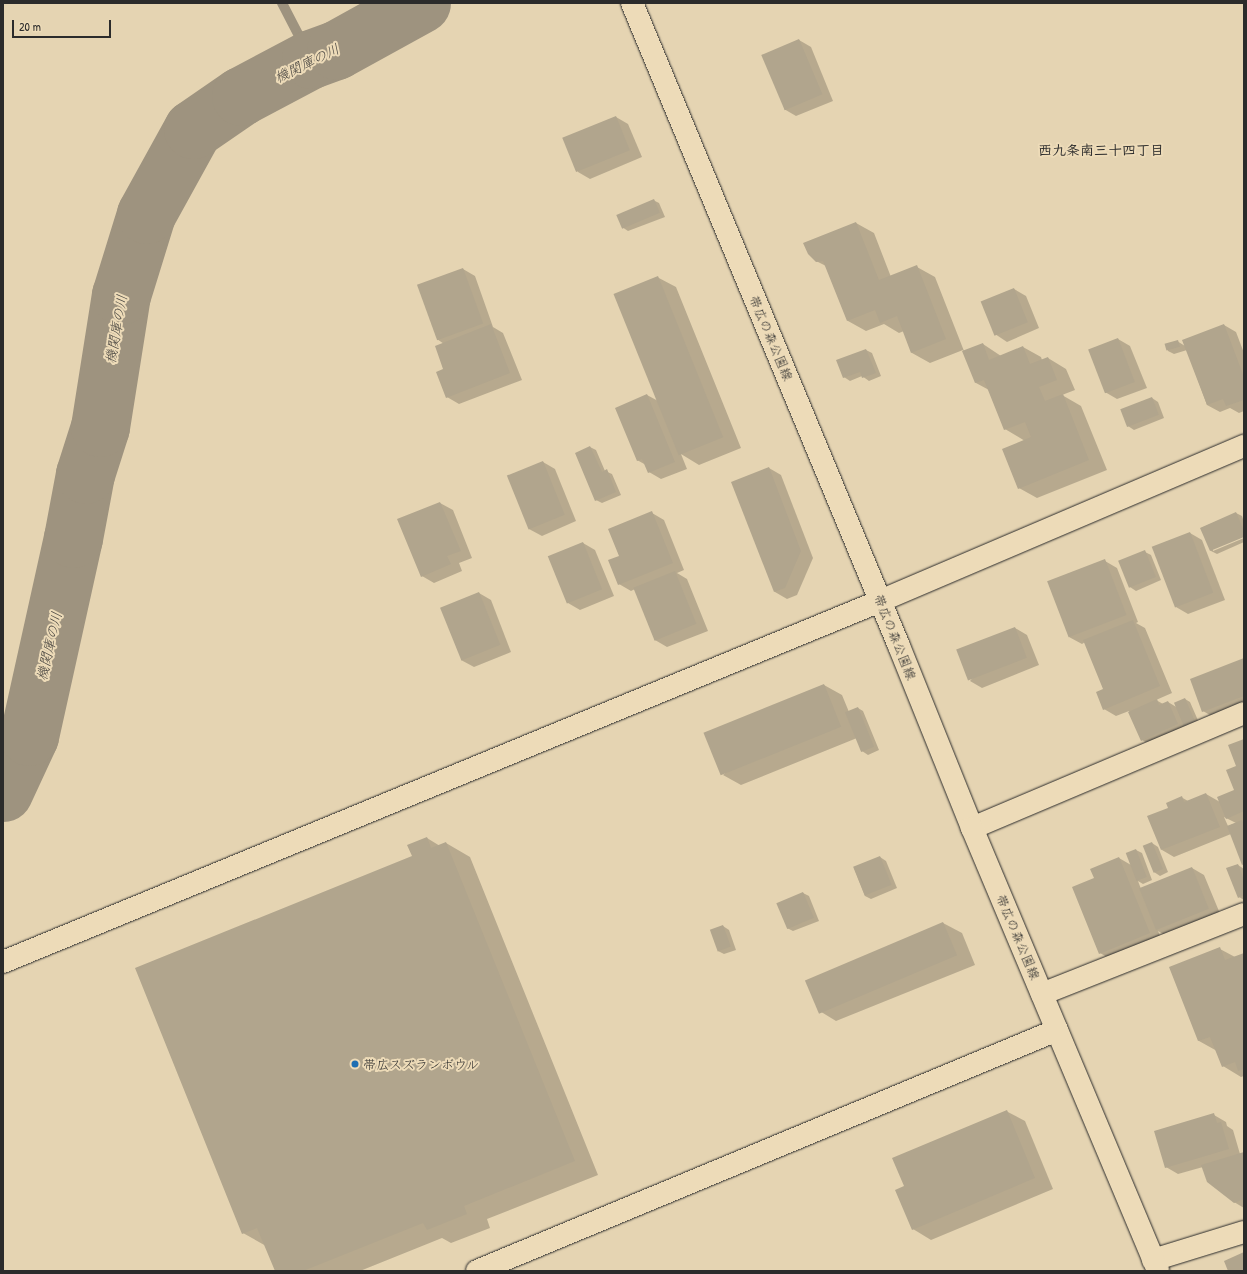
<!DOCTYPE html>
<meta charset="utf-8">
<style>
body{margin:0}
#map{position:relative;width:1247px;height:1274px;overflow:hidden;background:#e5d4b2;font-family:"Patrick Hand","Klee One",sans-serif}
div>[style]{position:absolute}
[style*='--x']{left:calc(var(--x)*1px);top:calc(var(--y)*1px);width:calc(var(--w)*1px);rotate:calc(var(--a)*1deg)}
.shadow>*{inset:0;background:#0003}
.stream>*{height:10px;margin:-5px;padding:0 5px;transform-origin:5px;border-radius:5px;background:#9e937f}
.river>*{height:59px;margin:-29.5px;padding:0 29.5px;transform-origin:29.5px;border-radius:29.5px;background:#9e937f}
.building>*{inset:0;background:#b1a58d;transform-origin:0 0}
.roads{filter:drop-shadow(0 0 1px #2b2b2b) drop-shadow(0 0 1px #2b2b2b)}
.street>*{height:22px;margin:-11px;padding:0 11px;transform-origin:11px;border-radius:11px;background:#eddbb8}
.secondary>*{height:22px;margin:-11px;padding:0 11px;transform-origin:11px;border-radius:11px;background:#eddbb8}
.dots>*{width:11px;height:11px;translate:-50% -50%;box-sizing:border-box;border:2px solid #eddbb8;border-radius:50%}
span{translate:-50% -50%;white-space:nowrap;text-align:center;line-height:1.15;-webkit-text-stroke:4px #eddbb8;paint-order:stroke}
.street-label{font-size:13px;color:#2b2b2b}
.poi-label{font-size:13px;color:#2b2b2b}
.left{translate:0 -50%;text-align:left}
.water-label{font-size:14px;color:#484540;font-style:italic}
.neighbourhood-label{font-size:14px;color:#2b2b2b;font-weight:700}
.frame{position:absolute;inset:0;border:4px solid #2b2b2b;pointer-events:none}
.scale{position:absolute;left:12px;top:20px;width:99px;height:18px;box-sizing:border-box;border:2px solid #2b2b2b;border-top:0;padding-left:5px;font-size:12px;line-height:14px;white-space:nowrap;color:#2b2b2b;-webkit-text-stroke:3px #eddbb8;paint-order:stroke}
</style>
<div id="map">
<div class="shadow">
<div style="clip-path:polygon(799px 40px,811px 47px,833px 101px,796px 116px,784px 109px)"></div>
<div style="clip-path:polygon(616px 117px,628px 124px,642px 157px,590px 179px,578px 172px,564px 140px)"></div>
<div style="clip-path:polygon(653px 200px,659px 203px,665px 217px,628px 231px,622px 227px)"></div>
<div style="clip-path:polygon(856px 223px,874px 233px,891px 277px,917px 267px,935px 277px,964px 351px,983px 344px,1001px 356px,1023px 347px,1041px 357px,1042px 360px,1048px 358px,1066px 369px,1075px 390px,1062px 395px,1081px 406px,1107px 470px,1037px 498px,1019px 488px,1025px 441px,1005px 429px,989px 390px,976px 383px,963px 350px,930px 363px,912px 353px,904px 331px,899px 333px,884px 324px,866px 331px,848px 321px,826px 266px,816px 261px)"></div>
<div style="clip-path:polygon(463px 269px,475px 276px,493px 327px,503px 333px,522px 380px,459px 404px,447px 397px,444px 344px,437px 339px)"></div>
<div style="clip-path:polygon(657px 277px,676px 287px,741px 448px,699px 465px,681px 454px,687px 469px,661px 479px,649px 472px,646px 465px,637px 460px,647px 395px,660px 402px)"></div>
<div style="clip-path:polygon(1014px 289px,1026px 296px,1039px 328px,1007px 342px,995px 334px)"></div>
<div style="clip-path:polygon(1224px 325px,1236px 332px,1244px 353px,1244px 411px,1239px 413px,1230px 408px,1220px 412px,1207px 405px,1187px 350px,1174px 354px,1168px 351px,1166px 345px,1177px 341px,1185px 346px)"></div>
<div style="clip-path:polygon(1118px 339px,1130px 346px,1147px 388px,1117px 399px,1105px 392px)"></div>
<div style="clip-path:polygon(866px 350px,872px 353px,881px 376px,869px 381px,862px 376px,850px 381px,844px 377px)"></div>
<div style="clip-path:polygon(1152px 398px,1158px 402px,1164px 418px,1134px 430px,1128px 426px)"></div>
<div style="clip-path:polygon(590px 447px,596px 450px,605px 471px,612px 474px,621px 495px,602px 503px,596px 500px)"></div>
<div style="clip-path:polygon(543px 462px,555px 469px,576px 521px,542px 536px,529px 529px)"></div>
<div style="clip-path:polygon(769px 468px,781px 475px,813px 558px,797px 595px,787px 599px,775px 592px)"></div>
<div style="clip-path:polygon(440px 503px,453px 510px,472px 558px,459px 563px,462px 571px,434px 583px,422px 576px)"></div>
<div style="clip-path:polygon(652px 513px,664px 520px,684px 570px,677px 573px,687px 579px,708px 631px,667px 647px,655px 640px,635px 589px,631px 591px,619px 584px,620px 556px)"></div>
<div style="clip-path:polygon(1236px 513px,1242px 516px,1244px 522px,1244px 536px,1213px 549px,1213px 551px,1244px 538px,1244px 542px,1217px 554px,1211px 551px,1201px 528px)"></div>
<div style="clip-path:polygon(1190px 533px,1202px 540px,1225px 600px,1188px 614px,1176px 607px)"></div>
<div style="clip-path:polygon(583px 543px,595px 550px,614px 596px,580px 610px,568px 603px)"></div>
<div style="clip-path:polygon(1145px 552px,1151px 555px,1161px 580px,1136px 591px,1130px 587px)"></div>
<div style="clip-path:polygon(1105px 561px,1117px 568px,1138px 622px,1136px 623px,1145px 628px,1172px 693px,1156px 700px,1163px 704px,1168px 702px,1178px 708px,1185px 699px,1190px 702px,1200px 725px,1154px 747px,1142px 740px,1129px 711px,1116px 716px,1104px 709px,1105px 690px,1085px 642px,1082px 644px,1069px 637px)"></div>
<div style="clip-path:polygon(479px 593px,491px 600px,511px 652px,474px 667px,461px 660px)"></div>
<div style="clip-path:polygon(1015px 628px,1027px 635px,1039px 665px,982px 688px,970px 681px)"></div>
<div style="clip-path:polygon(1244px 660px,1244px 707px,1215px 718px,1203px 711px)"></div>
<div style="clip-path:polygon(824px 685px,842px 695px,849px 712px,858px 708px,863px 711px,879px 750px,868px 755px,862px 751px,857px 738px,741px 785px,723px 775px)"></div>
<div style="clip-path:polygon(evenodd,1244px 740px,1244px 865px,1231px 834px,1174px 857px,1162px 850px,1170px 808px,1181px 797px,1188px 801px,1206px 794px,1220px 802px,1236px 791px,1238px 766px,1244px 740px,1224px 817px,1236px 823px,1228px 826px,1224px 817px)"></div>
<div style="clip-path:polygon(427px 838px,440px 846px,446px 843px,470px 857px,598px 1175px,487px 1219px,490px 1228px,451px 1243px,442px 1238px,360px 1271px,276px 1271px,266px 1246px,243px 1233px,413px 857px)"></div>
<div style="clip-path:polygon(1152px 843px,1158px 847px,1168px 872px,1160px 876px,1154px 872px)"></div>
<div style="clip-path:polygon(1136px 850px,1142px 853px,1152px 880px,1143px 884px,1138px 881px,1141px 889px,1192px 868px,1204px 875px,1221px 916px,1168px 937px,1158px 931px,1162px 940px,1112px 960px,1100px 953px,1095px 878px,1119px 858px,1131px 865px)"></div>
<div style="clip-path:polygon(880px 857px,886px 861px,897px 888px,871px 899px,865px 896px,854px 868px)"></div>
<div style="clip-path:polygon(1238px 865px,1244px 869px,1244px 900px,1239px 897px)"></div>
<div style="clip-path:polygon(803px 893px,809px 896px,819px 921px,793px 931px,787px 928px)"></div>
<div style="clip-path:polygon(943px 923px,962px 933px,975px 965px,836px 1021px,818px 1010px)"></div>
<div style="clip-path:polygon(723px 926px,729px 930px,736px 950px,724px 954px,718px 951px)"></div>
<div style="clip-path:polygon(1220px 949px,1235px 957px,1244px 954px,1244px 1076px,1241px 1077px,1223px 1066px,1217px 1051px,1199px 1041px,1171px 967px)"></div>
<div style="clip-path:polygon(1006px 1111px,1025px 1121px,1053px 1189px,931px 1240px,913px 1229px,906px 1187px)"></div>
<div style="clip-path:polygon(1214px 1115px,1226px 1122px,1227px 1126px,1233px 1130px,1240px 1154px,1244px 1153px,1244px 1208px,1234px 1202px,1203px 1167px,1178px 1174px,1166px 1167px)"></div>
</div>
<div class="stream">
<div style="--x:282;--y:3;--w:63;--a:62.6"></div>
</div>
<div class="river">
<div style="--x:3;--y:792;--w:62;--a:-65.1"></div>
<div style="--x:29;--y:736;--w:203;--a:-77.5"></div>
<div style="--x:73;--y:538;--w:65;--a:-79.4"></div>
<div style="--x:85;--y:474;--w:49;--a:-72.3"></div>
<div style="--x:100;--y:427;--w:134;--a:-81"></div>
<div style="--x:121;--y:295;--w:85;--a:-72.8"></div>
<div style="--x:146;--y:214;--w:97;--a:-61.1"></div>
<div style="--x:193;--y:129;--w:58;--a:-34.5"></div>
<div style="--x:241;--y:96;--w:79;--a:-27.9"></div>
<div style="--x:311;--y:59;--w:27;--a:-20"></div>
<div style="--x:336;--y:50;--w:97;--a:-28.9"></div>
</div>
<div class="building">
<div style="left:799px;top:39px;width:60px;height:41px;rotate:67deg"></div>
<div style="left:616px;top:116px;width:37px;height:58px;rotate:68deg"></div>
<div style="left:654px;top:199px;width:15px;height:41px;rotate:67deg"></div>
<div style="clip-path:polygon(856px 222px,879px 280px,917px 265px,946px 339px,911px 353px,897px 316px,880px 323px,875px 310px,847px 321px,823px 261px,816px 262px,808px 254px,803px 243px)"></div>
<div style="left:463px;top:268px;width:59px;height:49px;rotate:70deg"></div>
<div style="left:658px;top:276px;width:174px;height:48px;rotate:68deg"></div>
<div style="left:1014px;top:288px;width:37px;height:36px;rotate:68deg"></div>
<div style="clip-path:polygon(491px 324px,510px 373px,446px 398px,436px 372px,443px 369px,435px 346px)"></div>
<div style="clip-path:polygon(1224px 324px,1244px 377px,1244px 400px,1226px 406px,1223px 399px,1207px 405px,1182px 340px)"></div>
<div style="left:1118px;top:338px;width:47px;height:32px;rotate:69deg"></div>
<div style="left:1178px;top:340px;width:7px;height:14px;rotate:74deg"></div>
<div style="clip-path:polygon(983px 343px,989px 360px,1023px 346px,1030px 364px,1048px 357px,1057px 380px,1039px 387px,1045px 401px,1063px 394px,1089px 460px,1018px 489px,1002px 449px,1031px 437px,1025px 422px,1004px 430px,984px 380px,975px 383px,962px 351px)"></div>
<div style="clip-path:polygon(866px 349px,876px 373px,862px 378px,860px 372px,843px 378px,836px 360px)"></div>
<div style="clip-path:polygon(647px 394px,675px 462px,648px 473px,642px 459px,637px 461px,615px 408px)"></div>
<div style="left:1152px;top:397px;width:19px;height:34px;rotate:69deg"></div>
<div style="clip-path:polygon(590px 446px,602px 472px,607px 469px,616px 492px,595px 501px,575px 453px)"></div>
<div style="left:543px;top:461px;width:58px;height:39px;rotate:68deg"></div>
<div style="clip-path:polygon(769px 467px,801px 551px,785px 588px,774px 592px,731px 482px)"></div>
<div style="clip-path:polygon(440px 502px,461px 551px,447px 556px,451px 564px,421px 577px,397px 519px)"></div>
<div style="clip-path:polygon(652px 511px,673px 563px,618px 585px,608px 560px,619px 556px,608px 529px)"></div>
<div style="clip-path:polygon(1236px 512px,1244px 531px,1244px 537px,1210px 551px,1200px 528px)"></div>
<div style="left:1190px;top:532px;width:65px;height:41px;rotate:69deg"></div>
<div style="left:583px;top:542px;width:51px;height:38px;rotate:68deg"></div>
<div style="left:1145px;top:550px;width:29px;height:29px;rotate:68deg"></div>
<div style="left:1105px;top:559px;width:60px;height:62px;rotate:69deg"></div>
<div style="left:675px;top:571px;width:57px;height:45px;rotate:68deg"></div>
<div style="left:479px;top:592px;width:57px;height:42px;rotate:68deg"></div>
<div style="clip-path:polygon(1133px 620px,1160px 686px,1103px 710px,1096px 692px,1103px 689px,1083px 640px)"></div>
<div style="left:1015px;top:627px;width:33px;height:63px;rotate:69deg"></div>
<div style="clip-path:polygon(1244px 658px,1244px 696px,1202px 712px,1190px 679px)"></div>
<div style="left:824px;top:684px;width:46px;height:130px;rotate:68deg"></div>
<div style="left:1185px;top:698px;width:25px;height:12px;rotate:67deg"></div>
<div style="clip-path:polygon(1157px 699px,1159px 705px,1168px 701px,1178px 724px,1141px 741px,1128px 712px)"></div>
<div style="left:858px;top:707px;width:43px;height:14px;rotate:68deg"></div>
<div style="clip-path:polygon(1244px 739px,1244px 811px,1226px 819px,1217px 797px,1234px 790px,1226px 770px,1236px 766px,1228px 745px)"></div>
<div style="clip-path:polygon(1206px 793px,1220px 827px,1161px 850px,1147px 816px,1168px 808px,1166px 803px,1182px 796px,1184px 802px)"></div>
<div style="clip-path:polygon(1242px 820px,1244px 825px,1244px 864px,1242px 865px,1227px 826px)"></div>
<div style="clip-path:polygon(427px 837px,431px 848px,446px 842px,575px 1161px,464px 1206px,467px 1214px,427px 1230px,423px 1223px,303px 1271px,275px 1271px,257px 1228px,242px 1234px,135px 968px,412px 856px,407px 845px)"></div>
<div style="left:1152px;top:842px;width:29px;height:10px;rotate:68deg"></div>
<div style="left:1136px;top:849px;width:30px;height:11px;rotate:69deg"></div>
<div style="left:880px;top:856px;width:31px;height:29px;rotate:68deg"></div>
<div style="clip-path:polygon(1119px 857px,1150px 933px,1099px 954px,1072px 887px,1094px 878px,1090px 869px)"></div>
<div style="clip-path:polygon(1238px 864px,1244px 880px,1244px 895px,1238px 898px,1226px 868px)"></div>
<div style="left:1192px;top:867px;width:45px;height:57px;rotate:68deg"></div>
<div style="left:803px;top:892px;width:28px;height:29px;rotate:67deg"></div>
<div style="left:943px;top:922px;width:36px;height:150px;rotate:67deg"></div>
<div style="left:723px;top:925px;width:23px;height:14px;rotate:70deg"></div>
<div style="clip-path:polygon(1220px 947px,1225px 960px,1244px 953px,1244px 1069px,1238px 1071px,1235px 1062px,1222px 1067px,1210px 1037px,1198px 1041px,1169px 967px)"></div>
<div style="clip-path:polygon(1007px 1110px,1035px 1178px,912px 1230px,895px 1190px,904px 1186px,892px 1158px)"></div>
<div style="clip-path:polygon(1214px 1113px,1217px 1123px,1221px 1122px,1229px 1149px,1165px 1168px,1154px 1131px)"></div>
<div style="clip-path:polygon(1244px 1152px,1244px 1199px,1234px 1203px,1207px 1182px,1201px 1165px)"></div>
<div style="clip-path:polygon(1244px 1252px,1244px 1271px,1228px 1271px,1224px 1261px)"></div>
</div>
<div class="roads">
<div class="street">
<div style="--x:972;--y:828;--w:295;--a:-22.9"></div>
<div style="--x:1042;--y:994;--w:217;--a:-21.6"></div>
<div style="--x:1153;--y:1260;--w:95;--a:-17.1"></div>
<div style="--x:477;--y:1271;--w:628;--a:-22.56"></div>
</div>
<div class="secondary">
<div style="--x:632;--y:3;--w:696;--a:67.45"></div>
<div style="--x:899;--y:646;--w:196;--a:68.1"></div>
<div style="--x:972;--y:828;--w:480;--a:67.2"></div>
<div style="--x:3;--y:962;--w:948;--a:-22.37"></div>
<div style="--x:880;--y:601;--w:396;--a:-23.1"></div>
</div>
</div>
<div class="dots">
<div style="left:355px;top:1064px;background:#1f6fb2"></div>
</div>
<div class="street-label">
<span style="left:771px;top:338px;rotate:67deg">帯広の森公園線</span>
<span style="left:895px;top:637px;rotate:68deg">帯広の森公園線</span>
<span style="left:1018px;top:937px;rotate:67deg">帯広の森公園線</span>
</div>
<div class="poi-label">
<span class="left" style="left:363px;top:1064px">帯広スズランボウル</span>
</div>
<div class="water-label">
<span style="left:307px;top:63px;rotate:-26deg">機関庫の川</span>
<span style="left:116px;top:329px;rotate:-80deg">機関庫の川</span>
<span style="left:49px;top:646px;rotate:-77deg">機関庫の川</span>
</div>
<div class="neighbourhood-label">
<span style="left:1101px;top:150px">西九条南三十四丁目</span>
</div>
<div class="frame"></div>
<div class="scale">20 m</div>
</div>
